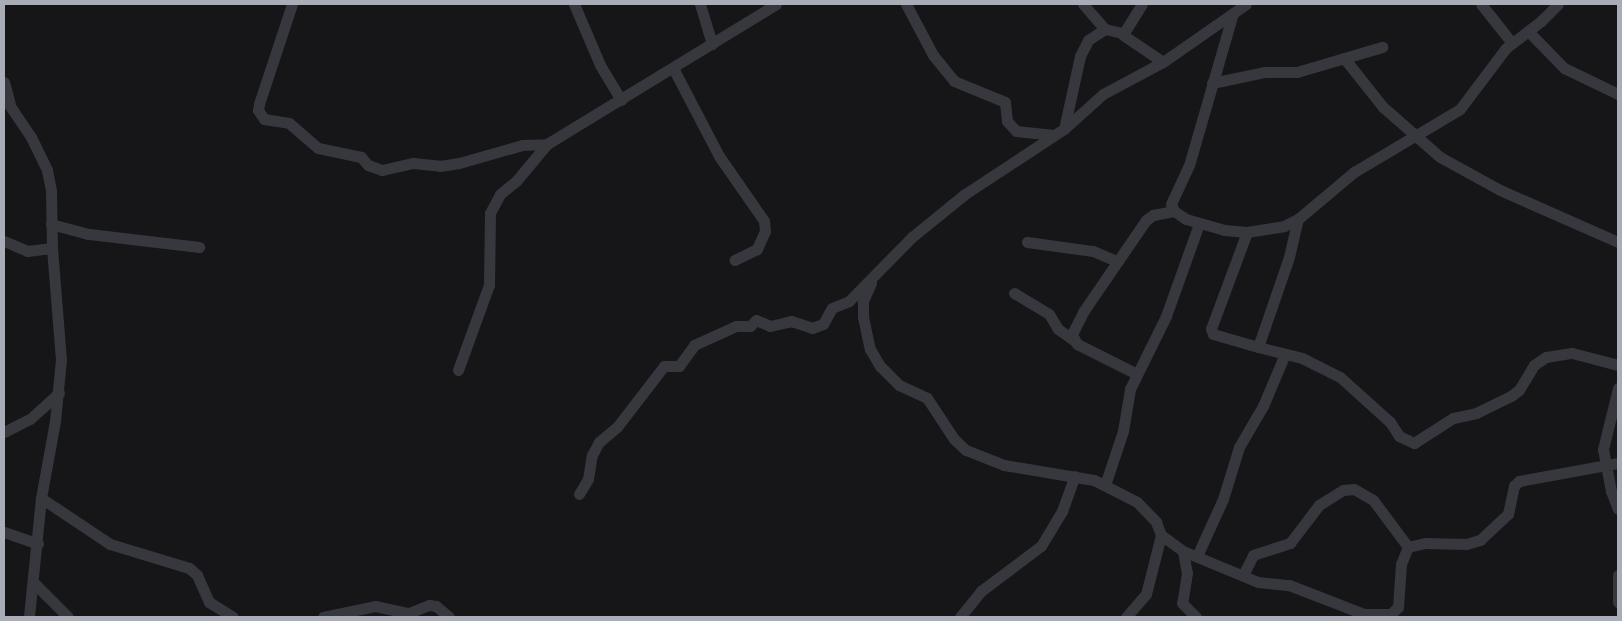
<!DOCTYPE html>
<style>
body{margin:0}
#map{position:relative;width:1622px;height:621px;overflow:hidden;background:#161618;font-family:Overpass,sans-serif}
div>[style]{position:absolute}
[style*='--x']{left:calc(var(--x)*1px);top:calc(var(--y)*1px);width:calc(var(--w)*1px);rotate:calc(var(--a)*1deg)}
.minor>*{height:11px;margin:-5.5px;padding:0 5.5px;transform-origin:5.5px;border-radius:5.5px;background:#37383d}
span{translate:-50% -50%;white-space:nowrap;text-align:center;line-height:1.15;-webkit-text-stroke:4px #111113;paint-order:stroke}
.frame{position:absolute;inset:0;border:5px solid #a8adb8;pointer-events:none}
</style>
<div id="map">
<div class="minor">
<div style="--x:292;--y:4;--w:105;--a:108.3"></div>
<div style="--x:259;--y:104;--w:6;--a:99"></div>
<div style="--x:258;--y:110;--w:11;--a:56"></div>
<div style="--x:264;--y:119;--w:25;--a:9"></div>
<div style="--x:289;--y:123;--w:38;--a:41"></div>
<div style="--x:318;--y:148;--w:44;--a:11.8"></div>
<div style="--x:361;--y:157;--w:11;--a:49"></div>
<div style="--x:368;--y:165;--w:15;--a:20"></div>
<div style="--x:382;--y:170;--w:32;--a:-13"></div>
<div style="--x:413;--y:163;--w:27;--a:6"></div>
<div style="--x:440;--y:166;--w:19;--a:-9"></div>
<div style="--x:459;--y:163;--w:66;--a:-15.9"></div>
<div style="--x:522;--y:145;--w:25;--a:-2"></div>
<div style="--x:574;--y:4;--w:66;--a:66.9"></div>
<div style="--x:600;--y:65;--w:41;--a:59"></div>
<div style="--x:700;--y:4;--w:42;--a:73.3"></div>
<div style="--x:906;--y:4;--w:58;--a:62.1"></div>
<div style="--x:933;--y:55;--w:33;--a:51"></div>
<div style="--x:954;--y:81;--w:55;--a:22.4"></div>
<div style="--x:1005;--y:102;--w:19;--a:84"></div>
<div style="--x:1007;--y:121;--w:13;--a:48"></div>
<div style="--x:1016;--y:131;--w:38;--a:6"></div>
<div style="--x:1083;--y:4;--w:33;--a:49"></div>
<div style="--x:1142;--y:4;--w:36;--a:122"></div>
<div style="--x:1123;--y:35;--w:48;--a:34"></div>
<div style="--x:1481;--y:4;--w:50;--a:51.5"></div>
<div style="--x:1233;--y:13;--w:158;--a:106.1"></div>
<div style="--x:1189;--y:165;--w:43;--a:114.8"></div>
<div style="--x:1171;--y:204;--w:8;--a:67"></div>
<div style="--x:1174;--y:211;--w:14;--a:34"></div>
<div style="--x:1186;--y:219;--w:40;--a:16"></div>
<div style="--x:1224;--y:230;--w:23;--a:5"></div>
<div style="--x:1247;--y:232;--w:37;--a:-9"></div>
<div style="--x:1284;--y:226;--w:16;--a:-27"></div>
<div style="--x:1298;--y:219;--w:73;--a:-40"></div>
<div style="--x:1354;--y:172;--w:123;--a:-30.7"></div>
<div style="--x:1460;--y:109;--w:76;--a:-53"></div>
<div style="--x:1506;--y:48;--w:44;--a:-37.6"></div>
<div style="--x:1541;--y:21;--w:24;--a:-45"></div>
<div style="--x:1528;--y:31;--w:52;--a:45.8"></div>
<div style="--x:1564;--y:68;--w:60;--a:25.7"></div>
<div style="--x:1344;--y:58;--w:63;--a:51.5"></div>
<div style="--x:1383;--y:107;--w:76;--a:41.3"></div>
<div style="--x:1440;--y:157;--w:68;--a:28.8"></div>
<div style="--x:1500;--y:190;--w:129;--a:23.8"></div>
<div style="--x:673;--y:68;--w:99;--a:62.4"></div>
<div style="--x:719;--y:156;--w:79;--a:55.3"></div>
<div style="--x:764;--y:221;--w:10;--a:84"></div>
<div style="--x:765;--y:231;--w:20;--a:114"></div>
<div style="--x:757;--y:249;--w:25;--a:154"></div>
<div style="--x:4;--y:82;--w:23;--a:75"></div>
<div style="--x:1212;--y:83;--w:53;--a:-11.9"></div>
<div style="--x:1264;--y:72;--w:33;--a:0"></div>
<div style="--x:1297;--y:72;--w:89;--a:-16.4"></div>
<div style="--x:4;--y:97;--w:48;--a:56"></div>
<div style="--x:31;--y:137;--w:37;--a:64"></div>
<div style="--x:47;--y:170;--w:21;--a:79"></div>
<div style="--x:51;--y:191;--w:57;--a:89"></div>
<div style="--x:52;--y:248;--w:111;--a:85.4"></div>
<div style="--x:61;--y:359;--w:62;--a:95.5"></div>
<div style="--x:55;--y:421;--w:78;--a:100.3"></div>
<div style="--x:41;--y:498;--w:120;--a:95.8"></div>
<div style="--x:1064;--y:129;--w:75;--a:-77.6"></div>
<div style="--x:1080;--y:56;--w:18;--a:-63"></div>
<div style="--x:1088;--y:40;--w:20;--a:-33"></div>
<div style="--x:1105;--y:29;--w:18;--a:13"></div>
<div style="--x:51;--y:224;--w:39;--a:15"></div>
<div style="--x:89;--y:234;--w:111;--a:6.7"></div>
<div style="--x:1247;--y:232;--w:103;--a:110.4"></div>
<div style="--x:1211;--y:329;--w:5;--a:68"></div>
<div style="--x:1213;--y:334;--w:47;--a:16.1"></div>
<div style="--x:1258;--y:347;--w:95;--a:-71"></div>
<div style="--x:1289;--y:257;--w:39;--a:-77"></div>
<div style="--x:4;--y:241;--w:25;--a:23"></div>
<div style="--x:27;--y:251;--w:25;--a:-7"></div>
<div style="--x:1027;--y:242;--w:67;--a:7.8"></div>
<div style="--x:1093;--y:251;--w:26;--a:23"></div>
<div style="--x:871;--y:283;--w:20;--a:114"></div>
<div style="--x:863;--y:301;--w:16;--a:90"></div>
<div style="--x:863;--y:317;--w:33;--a:78"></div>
<div style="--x:870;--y:349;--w:20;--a:60"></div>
<div style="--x:880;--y:366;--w:27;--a:45"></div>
<div style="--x:899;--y:385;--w:31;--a:25"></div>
<div style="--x:927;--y:398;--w:49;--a:56.6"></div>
<div style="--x:954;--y:439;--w:16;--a:43"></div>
<div style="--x:966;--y:450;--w:41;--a:21.5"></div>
<div style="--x:1004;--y:465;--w:91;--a:9.5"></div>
<div style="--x:1094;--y:480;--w:48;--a:27.1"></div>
<div style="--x:1137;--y:502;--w:28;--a:46"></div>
<div style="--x:1156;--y:522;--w:14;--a:69"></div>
<div style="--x:1161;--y:535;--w:27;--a:36"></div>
<div style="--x:1183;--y:551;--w:22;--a:80"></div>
<div style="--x:1187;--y:573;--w:30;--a:99"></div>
<div style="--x:1182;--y:603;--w:20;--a:45"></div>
<div style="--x:1014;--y:293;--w:41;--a:31"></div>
<div style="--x:1049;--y:314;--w:17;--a:59"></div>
<div style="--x:1058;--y:329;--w:19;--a:35"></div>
<div style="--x:1258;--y:347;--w:45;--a:14"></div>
<div style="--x:1302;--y:358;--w:42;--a:26.6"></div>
<div style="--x:1340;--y:377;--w:67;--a:42"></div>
<div style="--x:1390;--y:422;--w:17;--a:57"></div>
<div style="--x:1399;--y:436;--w:17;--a:25"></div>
<div style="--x:1414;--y:443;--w:46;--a:-32.7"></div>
<div style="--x:1453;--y:418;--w:24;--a:-12"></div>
<div style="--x:1476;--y:413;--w:39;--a:-26"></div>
<div style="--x:1511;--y:396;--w:10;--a:-37"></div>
<div style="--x:1519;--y:390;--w:29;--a:-59"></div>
<div style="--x:1534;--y:365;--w:14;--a:-34"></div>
<div style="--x:1546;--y:357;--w:26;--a:-9"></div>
<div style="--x:1572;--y:353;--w:48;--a:14.6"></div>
<div style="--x:458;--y:370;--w:90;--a:-70"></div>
<div style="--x:489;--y:285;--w:72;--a:-89.2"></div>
<div style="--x:490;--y:213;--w:21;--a:-62"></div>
<div style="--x:500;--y:194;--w:22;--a:-39"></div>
<div style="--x:517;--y:180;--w:47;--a:-50.2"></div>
<div style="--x:547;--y:144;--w:268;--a:-31.4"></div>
<div style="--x:1137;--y:374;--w:67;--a:-153.4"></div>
<div style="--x:1077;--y:344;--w:11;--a:-117"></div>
<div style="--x:1072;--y:334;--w:25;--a:-63"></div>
<div style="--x:1083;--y:312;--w:112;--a:-55.6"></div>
<div style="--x:1146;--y:220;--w:9;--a:-36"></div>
<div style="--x:1153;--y:215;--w:21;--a:-11"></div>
<div style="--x:1618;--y:388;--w:63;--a:103.8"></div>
<div style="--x:1603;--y:449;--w:43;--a:79.2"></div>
<div style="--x:1611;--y:491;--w:19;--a:69"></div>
<div style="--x:4;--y:432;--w:29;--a:-27"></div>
<div style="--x:30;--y:419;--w:39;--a:-42"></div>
<div style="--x:1105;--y:485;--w:57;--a:-71.6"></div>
<div style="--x:1123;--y:431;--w:43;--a:-80.5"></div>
<div style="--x:1130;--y:389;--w:81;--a:-63.7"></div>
<div style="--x:1166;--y:316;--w:98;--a:-70.3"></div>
<div style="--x:579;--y:494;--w:17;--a:-59"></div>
<div style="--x:588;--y:479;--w:24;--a:-81"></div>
<div style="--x:592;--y:455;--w:15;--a:-62"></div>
<div style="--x:599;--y:442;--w:23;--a:-40"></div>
<div style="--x:617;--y:427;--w:77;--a:-52.4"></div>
<div style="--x:664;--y:366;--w:15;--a:0"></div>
<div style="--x:679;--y:366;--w:26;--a:-54"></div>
<div style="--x:694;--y:345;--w:46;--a:-24.3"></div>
<div style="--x:736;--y:326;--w:14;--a:0"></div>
<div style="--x:750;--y:326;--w:8;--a:-45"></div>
<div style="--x:756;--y:320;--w:15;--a:23"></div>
<div style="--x:770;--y:326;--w:22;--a:-13"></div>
<div style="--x:791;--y:321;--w:22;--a:18"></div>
<div style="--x:812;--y:328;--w:12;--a:-20"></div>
<div style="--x:823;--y:324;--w:18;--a:-61"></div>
<div style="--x:832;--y:308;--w:18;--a:-22"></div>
<div style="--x:849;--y:301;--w:90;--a:-45.5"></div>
<div style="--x:912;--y:237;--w:68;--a:-39.1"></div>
<div style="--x:965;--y:194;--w:118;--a:-33.3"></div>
<div style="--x:1064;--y:129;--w:52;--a:-41.9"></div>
<div style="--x:1103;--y:94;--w:68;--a:-28.1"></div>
<div style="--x:1163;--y:62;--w:101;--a:-34.9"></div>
<div style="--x:41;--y:498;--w:83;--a:33.7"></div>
<div style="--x:110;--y:544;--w:83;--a:16.9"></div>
<div style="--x:189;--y:568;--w:11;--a:41"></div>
<div style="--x:197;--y:575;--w:30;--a:66"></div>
<div style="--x:209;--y:602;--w:28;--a:32"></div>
<div style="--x:4;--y:532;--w:36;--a:19"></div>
<div style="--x:1183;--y:551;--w:81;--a:22.5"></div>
<div style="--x:1258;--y:582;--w:31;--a:6"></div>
<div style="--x:1289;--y:585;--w:80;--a:21.1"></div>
<div style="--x:1364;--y:614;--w:27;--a:0"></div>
<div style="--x:1391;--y:614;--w:10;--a:-45"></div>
<div style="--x:1398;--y:607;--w:43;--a:-86"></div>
<div style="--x:1401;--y:564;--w:18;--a:-68"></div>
<div style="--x:1408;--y:547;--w:17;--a:-13"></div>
<div style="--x:1425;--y:543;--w:41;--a:1.4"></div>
<div style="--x:1466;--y:544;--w:15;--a:-16"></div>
<div style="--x:1480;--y:540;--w:38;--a:-43"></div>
<div style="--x:1508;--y:514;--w:29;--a:-78"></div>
<div style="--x:1514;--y:486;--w:7;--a:-45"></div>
<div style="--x:1519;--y:481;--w:101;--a:-10.3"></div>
<div style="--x:1197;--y:556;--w:63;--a:-65.5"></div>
<div style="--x:1223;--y:499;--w:54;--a:-72.9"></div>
<div style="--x:1239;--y:447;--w:48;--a:-59.7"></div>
<div style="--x:1263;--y:406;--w:56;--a:-67.1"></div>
<div style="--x:1243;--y:575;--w:22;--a:-63"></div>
<div style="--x:1253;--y:555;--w:39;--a:-18"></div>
<div style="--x:1290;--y:543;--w:48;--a:-52.7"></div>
<div style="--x:1319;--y:505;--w:28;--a:-32"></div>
<div style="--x:1343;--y:490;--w:11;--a:-5"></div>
<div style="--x:1354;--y:489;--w:22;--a:30"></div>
<div style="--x:1373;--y:500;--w:59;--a:53.3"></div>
<div style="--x:1618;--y:575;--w:27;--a:90"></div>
<div style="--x:34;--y:583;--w:48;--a:45"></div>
<div style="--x:323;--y:617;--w:53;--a:-11.9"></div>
<div style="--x:375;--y:606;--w:35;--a:12"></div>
<div style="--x:409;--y:613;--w:22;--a:-22"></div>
<div style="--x:429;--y:605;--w:7;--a:8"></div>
<div style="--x:436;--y:606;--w:17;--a:40"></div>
<div style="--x:960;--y:617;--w:33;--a:-51"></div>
<div style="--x:981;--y:591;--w:75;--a:-36.9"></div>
<div style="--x:1041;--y:546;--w:41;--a:-59"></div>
<div style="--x:1062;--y:511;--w:37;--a:-70"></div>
<div style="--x:1126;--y:617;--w:30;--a:-49"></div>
<div style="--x:1146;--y:594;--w:61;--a:-75.7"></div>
</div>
<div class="frame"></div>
</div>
